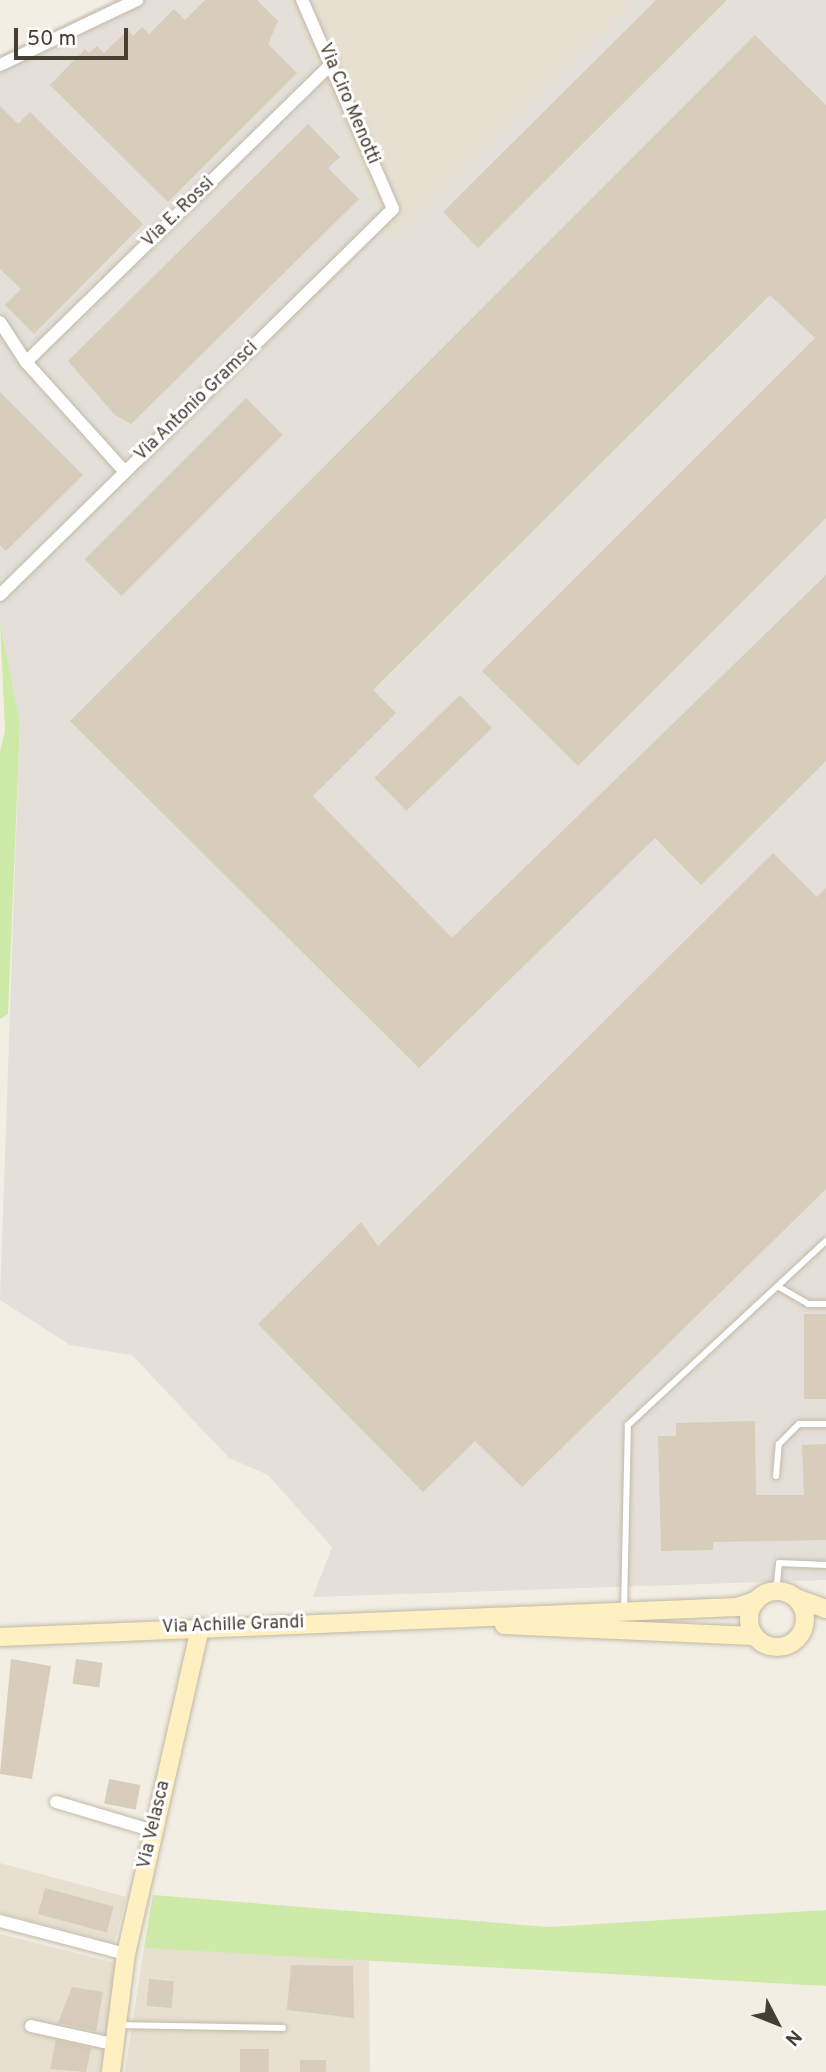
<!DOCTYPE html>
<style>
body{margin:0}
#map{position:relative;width:826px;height:2072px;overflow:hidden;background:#f3eee3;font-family:Overpass,sans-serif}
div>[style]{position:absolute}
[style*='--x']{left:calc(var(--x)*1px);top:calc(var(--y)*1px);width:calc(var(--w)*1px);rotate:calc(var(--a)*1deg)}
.residential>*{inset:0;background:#e7e0d1;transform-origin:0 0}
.industrial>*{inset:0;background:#e4dfd8}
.green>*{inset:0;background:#cdeaa9}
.building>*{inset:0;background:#d8ccbb;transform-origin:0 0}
.roads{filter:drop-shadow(0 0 2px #c1b9a8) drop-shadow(0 0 2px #c1b9a8)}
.lane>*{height:6px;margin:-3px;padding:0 3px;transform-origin:3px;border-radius:3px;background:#fff}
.street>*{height:12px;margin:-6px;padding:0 6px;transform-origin:6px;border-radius:6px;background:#fff}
.secondary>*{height:18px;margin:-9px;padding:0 9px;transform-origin:9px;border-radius:9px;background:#fff0c1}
.secondary>.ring{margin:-9px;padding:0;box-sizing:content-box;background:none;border:18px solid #fff0c1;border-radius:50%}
span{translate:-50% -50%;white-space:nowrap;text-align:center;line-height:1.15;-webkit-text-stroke:6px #fff;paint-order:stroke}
.street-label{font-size:18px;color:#453e33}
.north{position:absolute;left:742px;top:1988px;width:70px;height:70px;-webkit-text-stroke:5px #fff;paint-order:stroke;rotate:132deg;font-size:19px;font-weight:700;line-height:28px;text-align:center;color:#453e33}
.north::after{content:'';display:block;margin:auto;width:24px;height:32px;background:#453e33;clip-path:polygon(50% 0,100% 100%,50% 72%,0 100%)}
.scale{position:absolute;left:14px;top:28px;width:114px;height:32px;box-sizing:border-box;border:4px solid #453e33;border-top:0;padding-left:9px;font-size:21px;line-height:24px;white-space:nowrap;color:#453e33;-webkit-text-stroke:5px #fff;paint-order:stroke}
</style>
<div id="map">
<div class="residential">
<div style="clip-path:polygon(289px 0,634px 0,390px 241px)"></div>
<div style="left:0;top:1863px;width:131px;height:48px;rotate:15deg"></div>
<div style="clip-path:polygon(0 1934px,116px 1963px,101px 2072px,0 2072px)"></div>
<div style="clip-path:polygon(144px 1948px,369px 1956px,370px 2072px,125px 2072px)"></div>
</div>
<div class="industrial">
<div style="clip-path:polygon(114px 0,289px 0,390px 240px,634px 0,826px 0,826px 1580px,313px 1597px,332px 1547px,268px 1475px,229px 1458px,132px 1355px,70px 1345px,0 1300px,20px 723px,0 621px,0 55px)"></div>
</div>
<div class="green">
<div style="clip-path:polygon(0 621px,20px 723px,8px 1014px,0 1019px,0 752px,5px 730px)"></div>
<div style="clip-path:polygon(153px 1895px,549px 1927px,826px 1910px,826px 1986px,144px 1948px)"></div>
</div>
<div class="building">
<div style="clip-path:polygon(205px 0,257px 0,278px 21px,268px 44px,297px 73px,168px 202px,50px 85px,85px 49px,89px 53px,97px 46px,104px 53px,128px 30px,133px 36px,142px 27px,149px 34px,174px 9px,185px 20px)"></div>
<div style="clip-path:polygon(656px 0,727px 0,478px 248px,443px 212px)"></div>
<div style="clip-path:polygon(755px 35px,826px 105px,826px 518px,578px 766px,482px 671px,815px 338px,770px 295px,373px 690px,396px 713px,313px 796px,452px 938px,826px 575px,826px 761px,701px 885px,655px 838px,419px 1068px,70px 721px)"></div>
<div style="clip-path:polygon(0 106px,18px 124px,30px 112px,143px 224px,34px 334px,5px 305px,21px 289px,0 269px)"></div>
<div style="clip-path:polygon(308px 124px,340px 157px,328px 168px,359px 199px,131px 424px,115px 415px,68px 361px)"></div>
<div style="clip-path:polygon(0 392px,83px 475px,6px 551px,0 545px)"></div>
<div style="left:246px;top:398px;width:52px;height:228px;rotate:45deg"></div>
<div style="left:460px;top:695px;width:46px;height:119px;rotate:46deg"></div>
<div style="clip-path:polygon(773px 853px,817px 897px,826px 888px,826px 1189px,522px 1487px,475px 1441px,423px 1492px,258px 1324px,361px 1222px,378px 1246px)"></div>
<div style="left:804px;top:1314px;width:22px;height:85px"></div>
<div style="clip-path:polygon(755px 1421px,756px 1495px,804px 1495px,802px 1445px,826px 1444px,826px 1540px,713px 1542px,713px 1550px,661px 1551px,658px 1436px,676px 1436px,676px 1423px)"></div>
<div style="clip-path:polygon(11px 1659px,51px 1666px,32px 1779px,0 1774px)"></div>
<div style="left:76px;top:1659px;width:27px;height:25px;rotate:8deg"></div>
<div style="left:109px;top:1779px;width:32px;height:25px;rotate:11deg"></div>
<div style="left:45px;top:1888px;width:71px;height:27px;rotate:15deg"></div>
<div style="clip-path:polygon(291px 1965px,353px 1966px,354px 2018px,287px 2010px)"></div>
<div style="left:149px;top:1979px;width:25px;height:27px;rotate:5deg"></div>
<div style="clip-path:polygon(72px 1987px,103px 1992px,96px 2031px,58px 2023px)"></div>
<div style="clip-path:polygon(56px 2040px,91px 2048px,86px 2072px,50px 2069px)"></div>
<div style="left:240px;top:2049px;width:29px;height:23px"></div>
<div style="left:300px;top:2060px;width:26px;height:12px"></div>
</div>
<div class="roads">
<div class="lane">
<div style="--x:779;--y:1287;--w:34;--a:30"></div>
<div style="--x:808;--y:1304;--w:18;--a:0"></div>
<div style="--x:776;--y:1476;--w:32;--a:-85"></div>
<div style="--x:779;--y:1444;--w:28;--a:-45"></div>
<div style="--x:799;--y:1424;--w:27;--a:0"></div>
<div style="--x:776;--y:1592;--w:29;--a:-84"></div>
<div style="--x:779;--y:1563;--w:47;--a:2.4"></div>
<div style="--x:624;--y:1610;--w:185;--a:-88.8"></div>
<div style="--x:628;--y:1425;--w:270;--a:-42.9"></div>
<div style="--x:119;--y:2025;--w:164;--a:1"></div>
</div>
<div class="street">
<div style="--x:0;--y:65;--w:152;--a:-25.4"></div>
<div style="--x:0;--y:322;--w:48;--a:57"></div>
<div style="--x:26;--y:362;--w:148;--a:48"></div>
<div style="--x:26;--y:362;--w:428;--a:-44.3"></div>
<div style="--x:0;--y:595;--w:551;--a:-44.49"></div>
<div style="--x:393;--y:209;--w:228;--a:-113.5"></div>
<div style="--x:56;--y:1802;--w:102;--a:16.5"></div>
<div style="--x:0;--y:1921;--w:130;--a:14.7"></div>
<div style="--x:31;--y:2026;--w:83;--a:12.5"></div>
</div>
<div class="secondary">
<div class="ring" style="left:749px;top:1591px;width:38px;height:38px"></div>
<div style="--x:796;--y:1598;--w:32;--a:20"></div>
<div style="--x:504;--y:1625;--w:250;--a:2.5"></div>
<div style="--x:0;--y:1637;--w:738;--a:-2.33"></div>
<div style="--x:737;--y:1607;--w:21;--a:-19"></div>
<div style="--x:111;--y:2072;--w:119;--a:-82.8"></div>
<div style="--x:126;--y:1954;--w:335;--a:-77.2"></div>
</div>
</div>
<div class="street-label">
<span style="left:348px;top:104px;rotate:67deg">Via Ciro Menotti</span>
<span style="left:179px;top:213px;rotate:-44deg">Via E. Rossi</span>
<span style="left:197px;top:402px;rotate:-44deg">Via Antonio Gramsci</span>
<span style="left:233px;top:1626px;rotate:-2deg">Via Achille Grandi</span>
<span style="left:155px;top:1825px;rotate:-77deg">Via Velasca</span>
</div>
<div class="north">N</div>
<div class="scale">50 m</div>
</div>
